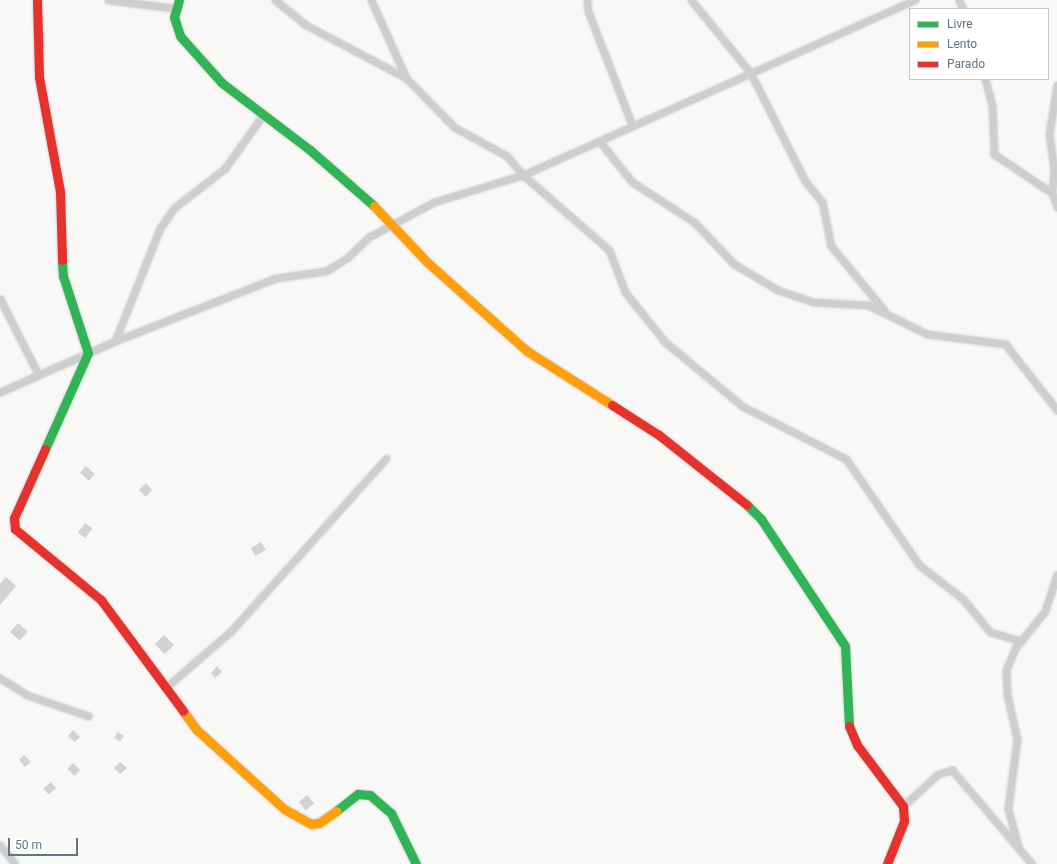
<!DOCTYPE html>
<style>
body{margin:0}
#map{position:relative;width:1057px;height:864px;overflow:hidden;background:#f8f8f7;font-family:Roboto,sans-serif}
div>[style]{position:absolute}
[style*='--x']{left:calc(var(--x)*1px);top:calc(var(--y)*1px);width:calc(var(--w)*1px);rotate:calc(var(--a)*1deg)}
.building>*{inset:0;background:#d0d2d3;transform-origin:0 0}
.roads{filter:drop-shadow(0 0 1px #d5d6d7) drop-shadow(0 0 1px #d5d6d7)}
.street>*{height:7px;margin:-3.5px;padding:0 3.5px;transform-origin:3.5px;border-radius:3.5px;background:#cdcecf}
.fast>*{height:9px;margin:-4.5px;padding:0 4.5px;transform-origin:4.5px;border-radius:4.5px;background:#30b455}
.slow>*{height:9px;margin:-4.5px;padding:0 4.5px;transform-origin:4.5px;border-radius:4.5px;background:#ff9f0a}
.jam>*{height:9px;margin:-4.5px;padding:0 4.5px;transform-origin:4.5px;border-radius:4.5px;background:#e5322d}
span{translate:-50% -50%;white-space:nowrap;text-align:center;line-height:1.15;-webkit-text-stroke:4px #fff;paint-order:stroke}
.legend{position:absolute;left:909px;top:8px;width:140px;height:72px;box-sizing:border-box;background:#fff;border:1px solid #c0c8ce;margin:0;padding:5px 7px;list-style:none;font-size:12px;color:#617584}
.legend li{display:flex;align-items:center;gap:8px;height:20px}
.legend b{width:20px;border:1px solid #c0c8ce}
.scale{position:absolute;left:8px;top:838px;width:70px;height:18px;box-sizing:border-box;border:2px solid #617584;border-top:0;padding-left:5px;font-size:12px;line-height:14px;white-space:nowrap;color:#617584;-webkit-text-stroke:3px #fff;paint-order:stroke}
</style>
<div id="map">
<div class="building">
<div style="left:86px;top:466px;width:12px;height:9px;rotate:42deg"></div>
<div style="clip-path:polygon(146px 483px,152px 490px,146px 497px,139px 490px)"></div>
<div style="left:85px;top:523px;width:9px;height:12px;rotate:36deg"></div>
<div style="left:261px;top:542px;width:9px;height:12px;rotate:58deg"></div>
<div style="clip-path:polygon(6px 577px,16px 586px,0 605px,0 584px)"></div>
<div style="left:18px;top:623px;width:13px;height:12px;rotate:42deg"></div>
<div style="left:164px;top:635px;width:14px;height:13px;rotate:45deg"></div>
<div style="clip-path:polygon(217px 666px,222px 672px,215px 678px,211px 673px)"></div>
<div style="clip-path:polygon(73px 730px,80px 737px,75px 742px,68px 736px)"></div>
<div style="left:118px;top:732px;width:7px;height:7px;rotate:34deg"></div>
<div style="clip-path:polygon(24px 755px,31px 762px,25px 767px,19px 760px)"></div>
<div style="clip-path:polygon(120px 762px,127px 768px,120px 774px,114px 768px)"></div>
<div style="left:73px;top:763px;width:10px;height:8px;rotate:45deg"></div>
<div style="left:51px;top:782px;width:8px;height:10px;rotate:50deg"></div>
<div style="left:307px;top:795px;width:11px;height:11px;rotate:49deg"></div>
</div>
<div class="roads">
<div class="street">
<div style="--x:108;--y:0;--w:66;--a:6.9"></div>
<div style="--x:275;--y:0;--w:40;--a:39"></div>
<div style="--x:306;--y:25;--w:113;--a:27.9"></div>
<div style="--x:406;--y:78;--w:69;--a:45.6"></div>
<div style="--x:454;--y:127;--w:60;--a:28.7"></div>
<div style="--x:507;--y:156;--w:25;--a:50"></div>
<div style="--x:523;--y:175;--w:114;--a:41.1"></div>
<div style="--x:609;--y:250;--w:45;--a:69.1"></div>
<div style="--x:625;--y:292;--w:64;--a:51.3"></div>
<div style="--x:665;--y:342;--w:100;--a:39.7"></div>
<div style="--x:742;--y:406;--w:117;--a:27"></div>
<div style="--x:846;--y:459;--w:129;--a:55.4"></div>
<div style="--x:919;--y:565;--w:56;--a:37.7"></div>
<div style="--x:963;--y:599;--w:43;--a:50.7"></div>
<div style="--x:990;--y:632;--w:32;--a:16"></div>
<div style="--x:371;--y:0;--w:85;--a:65.8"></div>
<div style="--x:587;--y:0;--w:11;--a:85"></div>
<div style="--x:588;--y:11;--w:122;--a:68.9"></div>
<div style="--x:691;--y:0;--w:93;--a:50.7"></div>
<div style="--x:750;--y:72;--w:122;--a:63.2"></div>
<div style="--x:805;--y:181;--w:27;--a:51"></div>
<div style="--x:822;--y:202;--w:45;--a:78.4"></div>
<div style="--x:831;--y:246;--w:83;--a:50.4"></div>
<div style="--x:959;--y:0;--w:10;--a:66"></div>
<div style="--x:985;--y:79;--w:28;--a:75"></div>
<div style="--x:992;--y:106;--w:48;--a:87.6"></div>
<div style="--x:994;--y:154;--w:70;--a:33.9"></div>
<div style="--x:1057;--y:85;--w:50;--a:99.3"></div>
<div style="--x:1049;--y:134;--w:35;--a:82"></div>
<div style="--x:1054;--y:169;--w:24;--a:95"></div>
<div style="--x:1052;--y:193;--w:15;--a:70"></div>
<div style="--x:600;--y:142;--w:51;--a:51.3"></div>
<div style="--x:632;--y:182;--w:74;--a:32.8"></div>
<div style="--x:694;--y:222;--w:58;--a:46.4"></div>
<div style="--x:734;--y:264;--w:51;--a:30.6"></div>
<div style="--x:778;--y:290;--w:37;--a:19"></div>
<div style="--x:813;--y:302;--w:55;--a:3.1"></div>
<div style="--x:868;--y:305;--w:66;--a:26.2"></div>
<div style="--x:927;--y:334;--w:79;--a:7.3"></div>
<div style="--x:1005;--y:344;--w:84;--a:51.8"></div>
<div style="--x:0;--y:299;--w:84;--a:63.1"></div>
<div style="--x:115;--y:341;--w:122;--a:-68.3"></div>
<div style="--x:160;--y:228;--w:24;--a:-55"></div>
<div style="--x:174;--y:208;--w:65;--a:-38.1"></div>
<div style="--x:225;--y:168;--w:65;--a:-54.4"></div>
<div style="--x:0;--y:392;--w:126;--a:-23.9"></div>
<div style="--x:115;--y:341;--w:173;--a:-21.4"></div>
<div style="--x:276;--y:278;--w:50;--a:-8"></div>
<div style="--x:326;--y:271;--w:26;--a:-32"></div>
<div style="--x:348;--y:257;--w:29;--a:-44"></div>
<div style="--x:369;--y:237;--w:74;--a:-28.3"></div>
<div style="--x:434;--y:202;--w:93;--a:-16.9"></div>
<div style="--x:523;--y:175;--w:429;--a:-24.1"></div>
<div style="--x:0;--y:678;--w:32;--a:32"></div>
<div style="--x:27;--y:695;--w:65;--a:19"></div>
<div style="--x:165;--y:688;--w:87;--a:-40.8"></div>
<div style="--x:231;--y:631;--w:232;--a:-48.1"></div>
<div style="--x:903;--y:806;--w:47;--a:-42.4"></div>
<div style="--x:938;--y:774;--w:15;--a:-16"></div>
<div style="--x:952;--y:770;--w:123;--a:49.6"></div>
<div style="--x:0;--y:845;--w:24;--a:52"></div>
<div style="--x:1018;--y:846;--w:39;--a:-105"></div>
<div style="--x:1008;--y:808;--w:70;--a:-82.6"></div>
<div style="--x:1017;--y:739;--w:46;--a:-102.5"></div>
<div style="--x:1007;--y:694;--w:24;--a:-92"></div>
<div style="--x:1006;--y:670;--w:25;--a:-67"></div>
<div style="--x:1016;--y:647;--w:46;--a:-51.1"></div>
<div style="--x:1045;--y:611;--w:38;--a:-72"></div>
</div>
<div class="fast">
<div style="--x:179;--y:0;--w:18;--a:106"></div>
<div style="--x:174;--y:17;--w:20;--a:72"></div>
<div style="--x:180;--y:36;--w:63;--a:48.2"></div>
<div style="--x:222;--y:83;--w:111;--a:37.3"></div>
<div style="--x:310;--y:150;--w:85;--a:41.2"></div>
<div style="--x:45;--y:449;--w:105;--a:-65.9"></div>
<div style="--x:88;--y:353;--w:81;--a:-108"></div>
<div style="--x:63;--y:276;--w:16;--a:-94"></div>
<div style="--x:747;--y:505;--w:20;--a:45"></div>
<div style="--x:761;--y:519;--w:152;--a:56.5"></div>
<div style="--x:845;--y:646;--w:80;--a:87.1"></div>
<div style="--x:336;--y:811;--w:28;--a:-38"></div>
<div style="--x:358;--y:794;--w:12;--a:5"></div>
<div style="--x:370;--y:795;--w:28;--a:41"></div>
<div style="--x:391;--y:813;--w:57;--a:63.9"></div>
</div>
<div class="slow">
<div style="--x:374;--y:206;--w:77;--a:46.6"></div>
<div style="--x:427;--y:262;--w:134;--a:41.7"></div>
<div style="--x:527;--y:351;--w:101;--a:32.4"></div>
<div style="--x:183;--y:711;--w:24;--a:54"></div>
<div style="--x:197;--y:730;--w:118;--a:42.2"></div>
<div style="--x:284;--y:809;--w:31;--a:29"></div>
<div style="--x:311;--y:824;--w:8;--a:-7"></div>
<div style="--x:319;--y:823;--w:21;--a:-35"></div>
</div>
<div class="jam">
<div style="--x:37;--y:0;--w:77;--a:88.5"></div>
<div style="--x:39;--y:77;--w:116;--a:79.6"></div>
<div style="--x:60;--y:191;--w:69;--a:88.3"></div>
<div style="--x:612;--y:405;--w:56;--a:32.6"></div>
<div style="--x:659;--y:435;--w:112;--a:38.5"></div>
<div style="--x:45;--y:449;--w:76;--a:114.2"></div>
<div style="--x:14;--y:518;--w:11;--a:85"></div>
<div style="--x:15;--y:529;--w:112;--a:39.5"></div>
<div style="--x:101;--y:600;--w:138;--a:53.5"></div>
<div style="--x:849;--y:726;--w:21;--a:67"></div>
<div style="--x:857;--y:745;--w:76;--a:53"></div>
<div style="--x:903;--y:806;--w:15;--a:86"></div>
<div style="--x:904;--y:821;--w:46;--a:111.6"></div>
</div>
</div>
<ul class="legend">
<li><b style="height:5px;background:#30b455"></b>Livre</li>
<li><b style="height:5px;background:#ff9f0a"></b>Lento</li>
<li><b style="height:5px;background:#e5322d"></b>Parado</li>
</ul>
<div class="scale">50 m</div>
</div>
